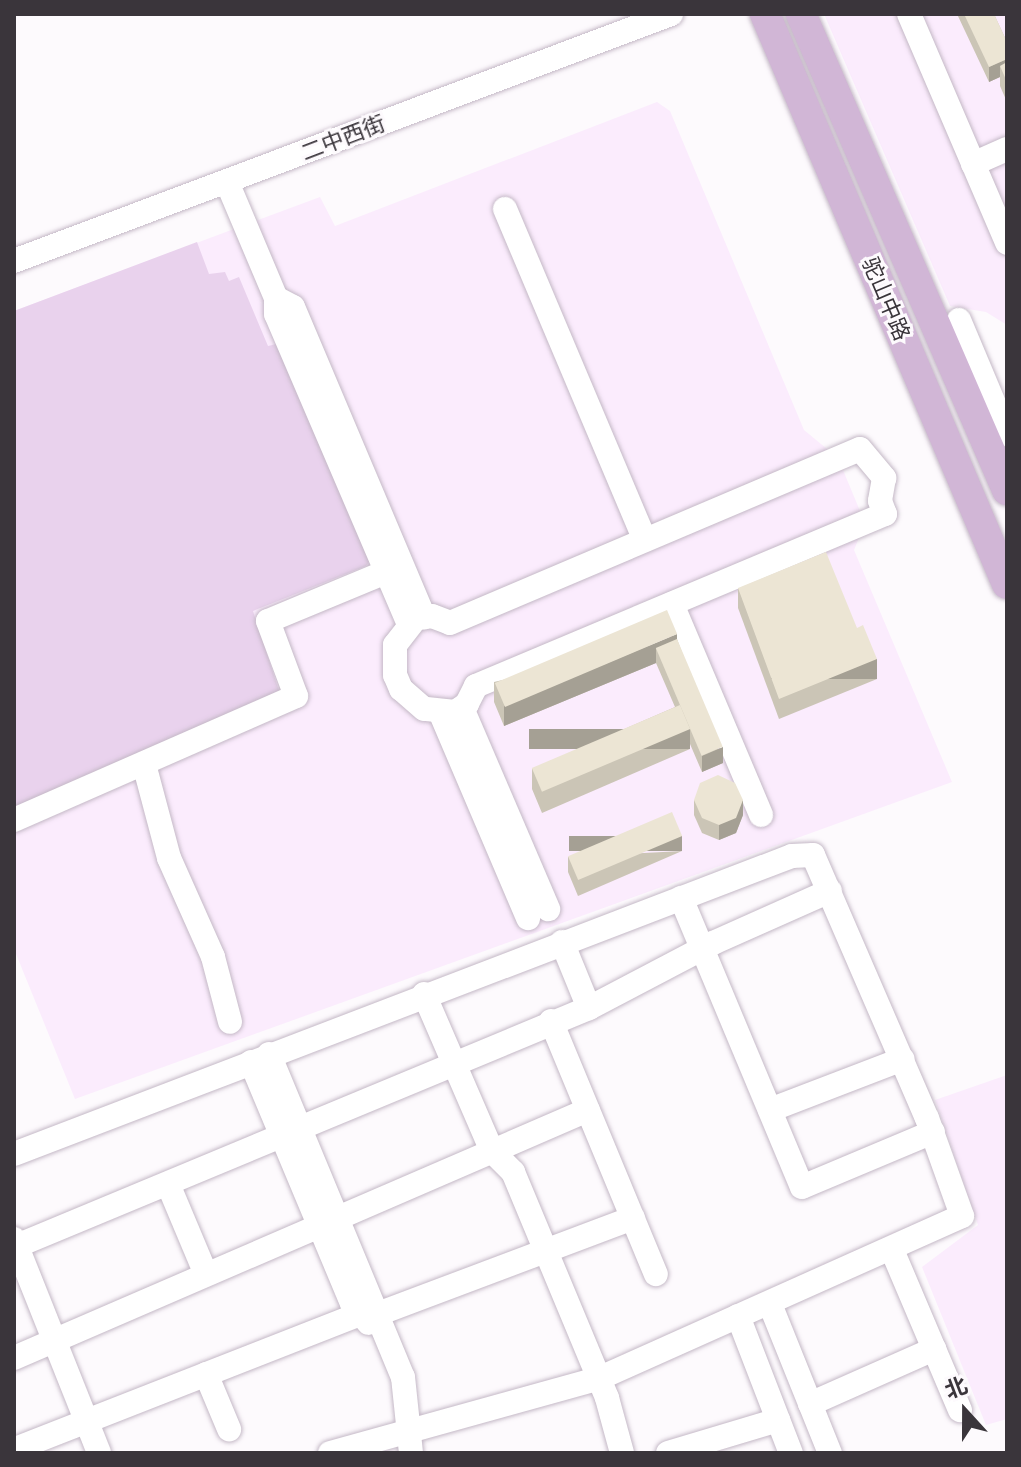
<!DOCTYPE html>
<meta charset="utf-8">
<style>
body{margin:0}
#map{position:relative;width:1021px;height:1467px;overflow:hidden;background:#fdfafd;font-family:Figtree,"Noto Sans SC",sans-serif}
div>[style]{position:absolute}
[style*='--x']{left:calc(var(--x)*1px);top:calc(var(--y)*1px);width:calc(var(--w)*1px);rotate:calc(var(--a)*1deg)}
.built>*{inset:0;background:#fbecfd}
.green>*{inset:0;background:#e9d2ed}
.roads{filter:drop-shadow(0 0 2px #c4b8c6) drop-shadow(0 0 2px #c4b8c6)}
.minor>*{height:24px;margin:-12px;padding:0 12px;transform-origin:12px;border-radius:12px;background:#fff}
.major>*{height:30px;margin:-15px;padding:0 15px;transform-origin:15px;border-radius:15px;background:#d1b6d6}
.wall>*{inset:0;background:#cbc5b6}
.shaded-wall>*{inset:0;background:#a5a094;transform-origin:0 0}
.building>*{inset:0;background:#ece5d4;transform-origin:0 0}
span{translate:-50% -50%;white-space:nowrap;text-align:center;line-height:1.15;-webkit-text-stroke:6px #fdfafd;paint-order:stroke}
.street-label{font-size:22px;color:#3a353b}
.frame{position:absolute;inset:0;border:16px solid #3a353b;pointer-events:none}
.north{position:absolute;left:925px;top:1371px;width:80px;height:80px;-webkit-text-stroke:6px #fdfafd;paint-order:stroke;rotate:339deg;font-size:22px;font-weight:700;line-height:32px;text-align:center;color:#3a353b}
.north::after{content:'';display:block;margin:auto;width:28px;height:36px;background:#3a353b;clip-path:polygon(50% 0,100% 100%,50% 72%,0 100%)}
</style>
<div id="map">
<div class="built">
<div style="clip-path:polygon(824px 14px,1007px 14px,1007px 325px,986px 312px,950px 306px)"></div>
<div style="clip-path:polygon(657px 102px,670px 111px,804px 430px,838px 458px,865px 523px,854px 550px,952px 782px,75px 1099px,14px 949px,14px 311px,320px 197px,335px 226px)"></div>
<div style="clip-path:polygon(1007px 1075px,1007px 1419px,986px 1425px,922px 1267px,978px 1225px,935px 1100px)"></div>
</div>
<div class="green">
<div style="clip-path:polygon(197px 242px,209px 274px,225px 272px,229px 281px,239px 277px,268px 346px,281px 343px,371px 559px,366px 566px,253px 611px,279px 691px,14px 808px,14px 311px)"></div>
</div>
<div class="roads">
<div class="minor">
<div style="--x:909;--y:14;--w:249;--a:66.8"></div>
<div style="--x:973;--y:164;--w:37;--a:-24"></div>
<div style="--x:227;--y:182;--w:126;--a:67.1"></div>
<div style="--x:276;--y:298;--w:16;--a:90"></div>
<div style="--x:276;--y:314;--w:338;--a:66.8"></div>
<div style="--x:505;--y:209;--w:359;--a:67.1"></div>
<div style="--x:14;--y:261;--w:702;--a:-20.6"></div>
<div style="--x:276;--y:298;--w:19;--a:28"></div>
<div style="--x:293;--y:307;--w:337;--a:67.1"></div>
<div style="--x:959;--y:320;--w:124;--a:67.2"></div>
<div style="--x:860;--y:449;--w:38;--a:50"></div>
<div style="--x:884;--y:478;--w:23;--a:100"></div>
<div style="--x:880;--y:501;--w:14;--a:69"></div>
<div style="--x:885;--y:514;--w:444;--a:157.2"></div>
<div style="--x:476;--y:686;--w:20;--a:117"></div>
<div style="--x:467;--y:704;--w:14;--a:146"></div>
<div style="--x:455;--y:712;--w:31;--a:-174"></div>
<div style="--x:424;--y:709;--w:30;--a:-139"></div>
<div style="--x:401;--y:689;--w:15;--a:-113"></div>
<div style="--x:395;--y:675;--w:30;--a:-90"></div>
<div style="--x:395;--y:645;--w:34;--a:-52"></div>
<div style="--x:416;--y:618;--w:16;--a:-7"></div>
<div style="--x:432;--y:616;--w:19;--a:21"></div>
<div style="--x:450;--y:623;--w:445;--a:-23"></div>
<div style="--x:672;--y:604;--w:229;--a:67.1"></div>
<div style="--x:462;--y:708;--w:219;--a:66.8"></div>
<div style="--x:441;--y:714;--w:222;--a:66.9"></div>
<div style="--x:144;--y:764;--w:97;--a:75.1"></div>
<div style="--x:169;--y:858;--w:108;--a:66"></div>
<div style="--x:213;--y:957;--w:67;--a:75.3"></div>
<div style="--x:14;--y:820;--w:308;--a:-23.7"></div>
<div style="--x:296;--y:696;--w:80;--a:-110.5"></div>
<div style="--x:268;--y:621;--w:128;--a:-22.6"></div>
<div style="--x:681;--y:898;--w:313;--a:67.3"></div>
<div style="--x:802;--y:1187;--w:142;--a:-22.8"></div>
<div style="--x:562;--y:942;--w:71;--a:67.8"></div>
<div style="--x:424;--y:994;--w:171;--a:66.6"></div>
<div style="--x:492;--y:1151;--w:30;--a:45"></div>
<div style="--x:513;--y:1172;--w:245;--a:67.4"></div>
<div style="--x:607;--y:1398;--w:57;--a:74.7"></div>
<div style="--x:551;--y:1021;--w:274;--a:67.5"></div>
<div style="--x:269;--y:1054;--w:350;--a:67.5"></div>
<div style="--x:403;--y:1377;--w:76;--a:84"></div>
<div style="--x:251;--y:1062;--w:261;--a:67.3"></div>
<div style="--x:352;--y:1303;--w:26;--a:50"></div>
<div style="--x:770;--y:1110;--w:142;--a:-21"></div>
<div style="--x:14;--y:1154;--w:833;--a:-20.96"></div>
<div style="--x:792;--y:856;--w:21;--a:-3"></div>
<div style="--x:813;--y:855;--w:287;--a:66.6"></div>
<div style="--x:927;--y:1118;--w:104;--a:70.3"></div>
<div style="--x:962;--y:1216;--w:400;--a:155.9"></div>
<div style="--x:597;--y:1379;--w:277;--a:164.5"></div>
<div style="--x:168;--y:1184;--w:95;--a:67.2"></div>
<div style="--x:14;--y:1239;--w:230;--a:68.3"></div>
<div style="--x:14;--y:1247;--w:623;--a:-22.57"></div>
<div style="--x:589;--y:1008;--w:140;--a:-27.7"></div>
<div style="--x:713;--y:943;--w:128;--a:-24"></div>
<div style="--x:892;--y:1250;--w:174;--a:67"></div>
<div style="--x:770;--y:1304;--w:161;--a:68.1"></div>
<div style="--x:738;--y:1316;--w:147;--a:68.9"></div>
<div style="--x:14;--y:1358;--w:625;--a:-23.37"></div>
<div style="--x:206;--y:1374;--w:60;--a:67.3"></div>
<div style="--x:810;--y:1404;--w:136;--a:-23.9"></div>
<div style="--x:18;--y:1448;--w:370;--a:-21.4"></div>
<div style="--x:363;--y:1313;--w:20;--a:-3"></div>
<div style="--x:383;--y:1312;--w:267;--a:-20.6"></div>
<div style="--x:668;--y:1453;--w:115;--a:-16.7"></div>
</div>
<div class="major">
<div style="--x:765;--y:14;--w:619;--a:67"></div>
<div style="--x:801;--y:14;--w:519;--a:66.6"></div>
</div>
</div>
<div class="wall">
<div style="clip-path:polygon(957px 14px,994px 14px,1007px 42px,1007px 102px,1000px 86px,1000px 77px,989px 82px)"></div>
<div style="clip-path:polygon(738px 588px,877px 679px,779px 719px,738px 608px)"></div>
<div style="clip-path:polygon(677px 639px,723px 763px,702px 772px,690px 744px,690px 749px,542px 813px,532px 789px,532px 769px,675px 707px,656px 663px,504px 726px,494px 702px,494px 682px)"></div>
<div style="clip-path:polygon(694px 800px,743px 815px,736px 833px,719px 840px,702px 833px,694px 815px)"></div>
<div style="clip-path:polygon(682px 851px,578px 896px,568px 872px,568px 857px)"></div>
</div>
<div class="shaded-wall">
<div style="clip-path:polygon(1007px 59px,1007px 74px,1000px 66px,1000px 77px,989px 82px,989px 67px)"></div>
<div style="clip-path:polygon(677px 634px,677px 654px,656px 648px,656px 663px,504px 726px,504px 706px)"></div>
<div style="left:877px;top:659px;width:20px;height:106px;rotate:90deg"></div>
<div style="left:690px;top:729px;width:20px;height:161px;rotate:90deg"></div>
<div style="clip-path:polygon(723px 747px,723px 763px,702px 772px,702px 756px)"></div>
<div style="clip-path:polygon(743px 800px,743px 815px,736px 833px,719px 840px,719px 825px)"></div>
<div style="left:682px;top:836px;width:15px;height:113px;rotate:90deg"></div>
</div>
<div class="building">
<div style="clip-path:polygon(964px 14px,994px 14px,1007px 42px,1007px 59px,989px 67px)"></div>
<div style="clip-path:polygon(1007px 62px,1007px 82px,1000px 66px)"></div>
<div style="clip-path:polygon(826px 552px,857px 628px,863px 625px,877px 659px,779px 699px,738px 588px)"></div>
<div style="left:667px;top:610px;width:26px;height:187px;rotate:67deg"></div>
<div style="left:677px;top:639px;width:117px;height:23px;rotate:67deg"></div>
<div style="left:680px;top:705px;width:26px;height:161px;rotate:67deg"></div>
<div style="clip-path:polygon(718px 775px,735px 783px,743px 800px,736px 818px,719px 825px,702px 818px,694px 800px,700px 783px)"></div>
<div style="left:672px;top:812px;width:26px;height:113px;rotate:67deg"></div>
</div>
<div class="street-label">
<span style="left:343px;top:138px;rotate:-21deg">二中西街</span>
<span style="left:886px;top:299px;rotate:67deg">驼山中路</span>
</div>
<div class="frame"></div>
<div class="north">北</div>
</div>
